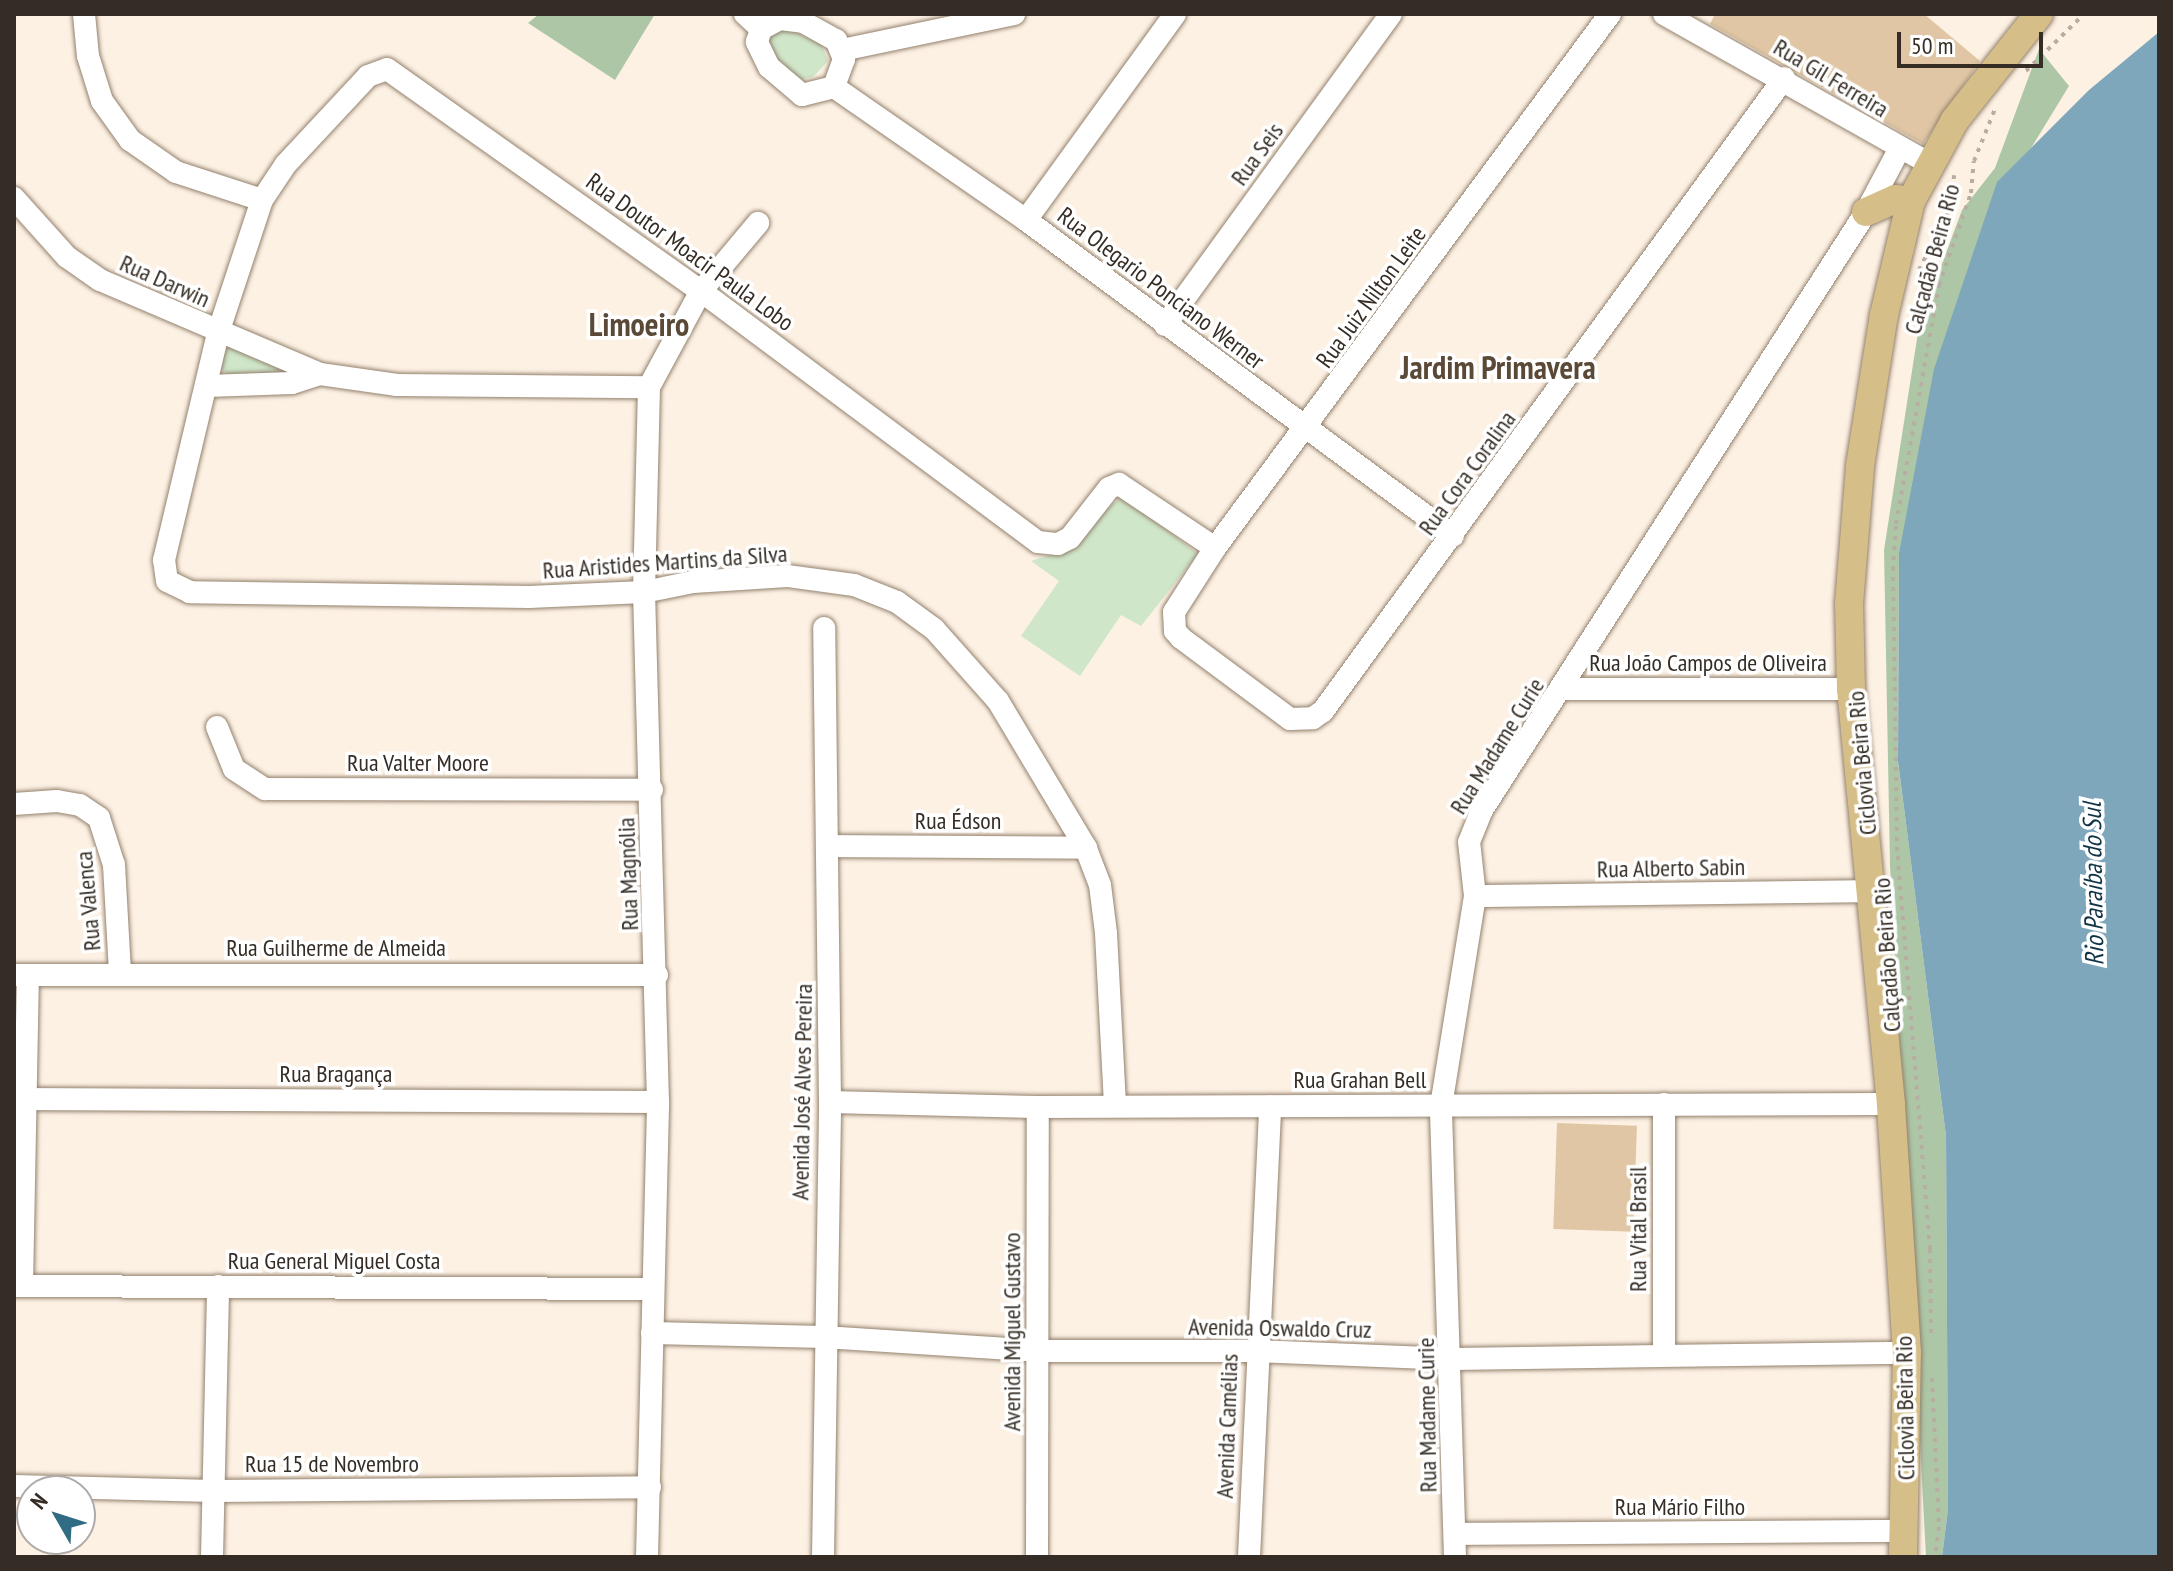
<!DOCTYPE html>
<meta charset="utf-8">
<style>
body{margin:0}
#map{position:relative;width:2173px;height:1571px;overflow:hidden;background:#fdf1e4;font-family:"PT Sans Narrow",sans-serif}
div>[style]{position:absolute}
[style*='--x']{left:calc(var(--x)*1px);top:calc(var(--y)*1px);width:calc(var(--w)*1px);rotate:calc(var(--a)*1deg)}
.green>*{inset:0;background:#cfe6c9}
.forest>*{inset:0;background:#adc7a6}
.water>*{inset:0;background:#7fa7bc}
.building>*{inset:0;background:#e0c6a4;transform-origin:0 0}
.path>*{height:4px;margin-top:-2px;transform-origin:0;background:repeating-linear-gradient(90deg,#b8ada2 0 4px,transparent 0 10px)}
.roads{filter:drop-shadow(0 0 2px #93816d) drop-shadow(0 0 2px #93816d)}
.minor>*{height:22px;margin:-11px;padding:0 11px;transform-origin:11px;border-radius:11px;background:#fff}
.major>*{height:28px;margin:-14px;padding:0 14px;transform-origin:14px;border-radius:14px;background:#d6be89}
span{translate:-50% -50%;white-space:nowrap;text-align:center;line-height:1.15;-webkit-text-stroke:7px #fff;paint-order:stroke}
.street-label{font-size:24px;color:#352d25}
.water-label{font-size:26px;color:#103445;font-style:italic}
.district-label{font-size:32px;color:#5a4937;font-weight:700}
.frame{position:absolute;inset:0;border:16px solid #352d25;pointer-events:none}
.north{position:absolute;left:16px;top:1475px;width:80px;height:80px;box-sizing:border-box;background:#fff;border:2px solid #aeaba8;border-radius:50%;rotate:309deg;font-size:22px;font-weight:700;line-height:32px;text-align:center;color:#352d25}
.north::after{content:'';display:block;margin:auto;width:28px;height:36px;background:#306c83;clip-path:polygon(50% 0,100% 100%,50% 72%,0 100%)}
.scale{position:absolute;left:1897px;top:32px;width:146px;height:36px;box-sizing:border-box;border:4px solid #352d25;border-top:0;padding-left:10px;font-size:24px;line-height:28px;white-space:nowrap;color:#352d25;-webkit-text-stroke:6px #fff;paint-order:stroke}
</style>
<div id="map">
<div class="green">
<div style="clip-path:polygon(783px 27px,821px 43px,828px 61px,813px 77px,799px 80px,763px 50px,768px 34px)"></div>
<div style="clip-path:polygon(228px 347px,241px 349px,282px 365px,277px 374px,227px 374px,218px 366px)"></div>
<div style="clip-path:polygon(1123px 496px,1198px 554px,1141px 626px,1121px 615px,1080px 676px,1021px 636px,1059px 581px,1031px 561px,1052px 554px)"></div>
</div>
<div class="forest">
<div style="clip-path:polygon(539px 14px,655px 14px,615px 80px,528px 23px)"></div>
<div style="clip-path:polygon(2039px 49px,2069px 86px,2014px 176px,1899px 553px,1898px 761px,1946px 1136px,1948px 1509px,1942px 1557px,1926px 1557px,1890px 866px,1884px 550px,1919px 326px,1962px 210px,1995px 168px)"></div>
</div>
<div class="water">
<div style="clip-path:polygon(2159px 32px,2159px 1557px,1942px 1557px,1948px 1509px,1946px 1136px,1898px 761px,1899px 553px,1934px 369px,1997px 182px,2089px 90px)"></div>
</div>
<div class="building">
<div style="clip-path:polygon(1715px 14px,1924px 14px,1980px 61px,1923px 144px,1710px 24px)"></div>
<div style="left:1557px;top:1123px;width:80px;height:106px;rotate:2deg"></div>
</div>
<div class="path">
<div style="--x:2026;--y:71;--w:81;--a:-44.5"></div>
<div style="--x:1919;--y:270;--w:68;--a:-63.1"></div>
<div style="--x:1950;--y:209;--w:34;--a:-83"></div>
<div style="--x:1931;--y:1333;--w:84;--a:-90.7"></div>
<div style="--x:1930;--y:1249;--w:399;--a:-94.7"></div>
<div style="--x:1897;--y:851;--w:281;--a:-90.8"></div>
<div style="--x:1893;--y:570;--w:46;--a:-86.3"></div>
<div style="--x:1896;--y:524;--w:243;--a:-79.8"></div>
<div style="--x:1939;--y:285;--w:97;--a:-70.8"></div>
<div style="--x:1971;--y:193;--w:32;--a:-85"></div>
<div style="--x:1974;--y:161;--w:56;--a:-68"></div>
<div style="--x:1932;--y:1378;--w:149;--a:87.3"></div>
<div style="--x:1939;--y:1527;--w:30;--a:98"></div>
</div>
<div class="roads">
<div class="minor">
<div style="--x:84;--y:14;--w:42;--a:84.6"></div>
<div style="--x:88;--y:56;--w:47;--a:72.7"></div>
<div style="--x:102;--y:101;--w:48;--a:54.3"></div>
<div style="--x:130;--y:140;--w:56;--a:34.8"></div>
<div style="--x:176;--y:172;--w:90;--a:18"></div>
<div style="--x:745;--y:14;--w:22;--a:43"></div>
<div style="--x:1610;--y:14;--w:664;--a:126.49"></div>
<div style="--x:1215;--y:548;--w:76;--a:122.6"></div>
<div style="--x:1174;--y:612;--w:19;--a:87"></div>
<div style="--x:1175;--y:631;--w:9;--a:49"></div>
<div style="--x:1181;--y:638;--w:136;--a:36.6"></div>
<div style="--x:1290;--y:719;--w:23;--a:-2"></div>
<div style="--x:1313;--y:718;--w:12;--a:-35"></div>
<div style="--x:1323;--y:711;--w:783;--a:-53.93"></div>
<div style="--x:1664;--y:14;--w:303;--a:29.4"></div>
<div style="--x:780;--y:19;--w:23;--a:7"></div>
<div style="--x:803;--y:22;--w:38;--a:29"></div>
<div style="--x:836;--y:40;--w:21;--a:67"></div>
<div style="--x:844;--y:59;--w:30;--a:110"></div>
<div style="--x:834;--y:87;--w:33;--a:166"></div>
<div style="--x:802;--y:95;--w:43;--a:-139.7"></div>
<div style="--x:769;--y:67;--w:28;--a:-116"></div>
<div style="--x:757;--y:42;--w:14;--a:-73"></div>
<div style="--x:761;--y:29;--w:21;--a:-28"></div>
<div style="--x:842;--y:50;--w:176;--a:-11.8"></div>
<div style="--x:834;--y:87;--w:234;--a:34.7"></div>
<div style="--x:1026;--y:220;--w:531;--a:36.5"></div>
<div style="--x:14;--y:198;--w:79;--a:48.1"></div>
<div style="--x:67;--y:257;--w:40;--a:34.9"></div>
<div style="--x:100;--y:280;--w:239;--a:23.1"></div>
<div style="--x:320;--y:374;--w:78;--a:8.1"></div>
<div style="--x:397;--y:385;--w:252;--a:0.5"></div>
<div style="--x:1026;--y:220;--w:254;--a:-54.1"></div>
<div style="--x:1165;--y:325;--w:384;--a:-54"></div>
<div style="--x:207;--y:386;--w:85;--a:-2"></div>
<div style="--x:292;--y:383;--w:29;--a:-18"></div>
<div style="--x:1564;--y:689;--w:287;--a:0"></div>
<div style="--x:217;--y:727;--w:45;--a:68"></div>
<div style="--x:234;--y:769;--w:37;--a:33"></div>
<div style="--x:265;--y:789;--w:387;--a:0.1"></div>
<div style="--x:14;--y:804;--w:43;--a:-4"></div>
<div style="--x:57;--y:801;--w:23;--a:10"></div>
<div style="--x:80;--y:805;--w:23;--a:34"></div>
<div style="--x:99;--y:818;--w:49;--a:72.3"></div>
<div style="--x:114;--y:865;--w:109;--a:86.8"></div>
<div style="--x:830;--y:846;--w:256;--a:0.4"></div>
<div style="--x:1475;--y:896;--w:393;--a:-0.7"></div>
<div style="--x:14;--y:975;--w:643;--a:0"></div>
<div style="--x:14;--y:1099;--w:644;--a:0.27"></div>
<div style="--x:830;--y:1102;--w:208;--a:1.4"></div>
<div style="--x:1038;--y:1107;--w:853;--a:-0.2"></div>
<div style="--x:1115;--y:1105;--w:172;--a:-93"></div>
<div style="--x:1106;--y:933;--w:48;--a:-97.1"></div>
<div style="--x:1100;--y:885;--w:40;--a:-111"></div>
<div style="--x:1086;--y:848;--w:171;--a:-120.9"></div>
<div style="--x:998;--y:701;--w:96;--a:-131.6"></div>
<div style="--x:934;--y:629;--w:46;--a:-143.9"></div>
<div style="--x:897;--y:602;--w:46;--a:-158.4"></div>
<div style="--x:854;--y:585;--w:68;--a:-172.3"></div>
<div style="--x:787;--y:576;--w:94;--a:176.3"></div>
<div style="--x:693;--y:582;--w:50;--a:168.5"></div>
<div style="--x:644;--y:592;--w:115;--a:177.5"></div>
<div style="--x:529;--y:597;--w:339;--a:-179.2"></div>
<div style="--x:190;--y:592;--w:25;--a:-154"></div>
<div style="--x:167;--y:581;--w:21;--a:-98"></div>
<div style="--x:164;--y:560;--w:233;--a:-76.6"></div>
<div style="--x:218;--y:333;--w:140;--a:-71.7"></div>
<div style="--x:262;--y:200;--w:43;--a:-56.3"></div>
<div style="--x:286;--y:164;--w:120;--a:-47"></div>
<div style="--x:368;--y:76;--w:20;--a:-20"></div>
<div style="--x:387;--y:69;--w:385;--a:35.3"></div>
<div style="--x:701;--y:291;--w:420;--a:36.7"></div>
<div style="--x:1038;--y:542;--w:20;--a:6"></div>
<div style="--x:1058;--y:544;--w:13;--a:-27"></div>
<div style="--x:1070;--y:538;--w:63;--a:-52"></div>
<div style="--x:1109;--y:488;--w:11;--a:-22"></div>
<div style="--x:1119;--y:484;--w:115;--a:33.7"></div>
<div style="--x:22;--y:1285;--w:310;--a:-88.9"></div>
<div style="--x:14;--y:1286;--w:639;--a:0.27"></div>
<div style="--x:652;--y:1333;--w:172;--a:1.3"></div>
<div style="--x:824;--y:1337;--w:215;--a:3.7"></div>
<div style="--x:1039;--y:1351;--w:216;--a:0"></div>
<div style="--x:1255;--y:1351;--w:198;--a:2.3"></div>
<div style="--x:1453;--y:1359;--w:454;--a:-0.8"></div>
<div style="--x:1664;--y:1354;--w:250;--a:-90"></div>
<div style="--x:14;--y:1486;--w:200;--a:1.4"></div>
<div style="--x:214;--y:1491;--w:436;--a:-0.5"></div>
<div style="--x:1455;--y:1534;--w:451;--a:-0.4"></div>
<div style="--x:212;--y:1557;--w:271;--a:-88.7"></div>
<div style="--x:647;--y:1557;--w:455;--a:-88.6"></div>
<div style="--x:658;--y:1102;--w:510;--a:-91.57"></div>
<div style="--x:644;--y:592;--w:205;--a:-88.6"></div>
<div style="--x:649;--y:387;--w:109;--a:-61.6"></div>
<div style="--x:701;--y:291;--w:89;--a:-50"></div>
<div style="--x:823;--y:1557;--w:455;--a:-89.1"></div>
<div style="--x:830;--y:1102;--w:474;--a:-90.7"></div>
<div style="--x:1037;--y:1557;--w:450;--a:-89.9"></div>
<div style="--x:1249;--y:1557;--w:451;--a:-87.3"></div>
<div style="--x:1455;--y:1557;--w:451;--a:-91.8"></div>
<div style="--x:1441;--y:1106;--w:213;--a:-80.8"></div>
<div style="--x:1475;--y:896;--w:54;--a:-96.3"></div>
<div style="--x:1469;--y:842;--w:35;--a:-68"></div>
<div style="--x:1482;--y:810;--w:711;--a:-57.29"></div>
<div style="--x:1866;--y:212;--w:70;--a:-62"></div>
</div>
<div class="major">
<div style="--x:1866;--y:212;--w:32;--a:-24"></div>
<div style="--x:1895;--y:199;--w:16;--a:7"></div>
<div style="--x:1903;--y:1557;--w:204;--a:-88.9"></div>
<div style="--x:1907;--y:1353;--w:250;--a:-93.7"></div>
<div style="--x:1891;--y:1104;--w:417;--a:-95.5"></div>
<div style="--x:1851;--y:689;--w:85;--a:-91.3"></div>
<div style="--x:1849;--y:604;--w:138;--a:-85.4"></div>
<div style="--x:1860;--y:466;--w:153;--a:-81"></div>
<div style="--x:1884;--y:315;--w:117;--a:-76.7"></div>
<div style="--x:1911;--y:201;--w:92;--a:-61.5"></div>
<div style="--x:1955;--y:120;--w:135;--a:-51.6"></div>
</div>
</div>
<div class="street-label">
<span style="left:1831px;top:78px;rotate:31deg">Rua Gil Ferreira</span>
<span style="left:1257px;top:154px;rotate:-54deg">Rua Seis</span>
<span style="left:690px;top:252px;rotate:36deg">Rua Doutor Moacir Paula Lobo</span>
<span style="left:1932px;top:259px;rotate:-75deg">Calçadão Beira Rio</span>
<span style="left:165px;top:281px;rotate:24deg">Rua Darwin</span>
<span style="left:1161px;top:288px;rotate:37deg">Rua Olegario Ponciano Werner</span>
<span style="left:1371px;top:297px;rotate:-54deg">Rua Juiz Nilton Leite</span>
<span style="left:1467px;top:473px;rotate:-54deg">Rua Cora Coralina</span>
<span style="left:665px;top:562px;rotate:-4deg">Rua Aristides Martins da Silva</span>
<span style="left:1708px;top:663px">Rua João Campos de Oliveira</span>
<span style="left:1497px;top:746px;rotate:-58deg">Rua Madame Curie</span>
<span style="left:418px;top:763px">Rua Valter Moore</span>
<span style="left:1862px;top:763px;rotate:-95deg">Ciclovia Beira Rio</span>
<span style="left:958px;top:821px">Rua Édson</span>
<span style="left:1671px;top:868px;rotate:-1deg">Rua Alberto Sabin</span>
<span style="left:628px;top:874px;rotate:-92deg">Rua Magnólia</span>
<span style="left:88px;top:901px;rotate:-95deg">Rua Valenca</span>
<span style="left:336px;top:948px">Rua Guilherme de Almeida</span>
<span style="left:1887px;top:955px;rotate:-94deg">Calçadão Beira Rio</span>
<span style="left:336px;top:1074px">Rua Bragança</span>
<span style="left:1360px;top:1080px">Rua Grahan Bell</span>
<span style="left:802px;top:1092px;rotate:-89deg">Avenida José Alves Pereira</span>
<span style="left:1638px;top:1229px;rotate:-90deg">Rua Vital Brasil</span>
<span style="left:334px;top:1261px">Rua General Miguel Costa</span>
<span style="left:1280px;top:1328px;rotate:1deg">Avenida Oswaldo Cruz</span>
<span style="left:1012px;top:1332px;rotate:-90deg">Avenida Miguel Gustavo</span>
<span style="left:1905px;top:1408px;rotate:-91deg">Ciclovia Beira Rio</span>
<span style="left:1427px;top:1415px;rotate:-91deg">Rua Madame Curie</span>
<span style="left:1227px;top:1426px;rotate:-88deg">Avenida Camélias</span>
<span style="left:332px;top:1464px">Rua 15 de Novembro</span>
<span style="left:1680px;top:1507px">Rua Mário Filho</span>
</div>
<div class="water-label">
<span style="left:2093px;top:884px;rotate:-91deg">Rio Paraíba do Sul</span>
</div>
<div class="district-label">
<span style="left:639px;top:324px">Limoeiro</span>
<span style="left:1498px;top:367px">Jardim Primavera</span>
</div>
<div class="frame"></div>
<div class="north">N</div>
<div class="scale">50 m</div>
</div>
